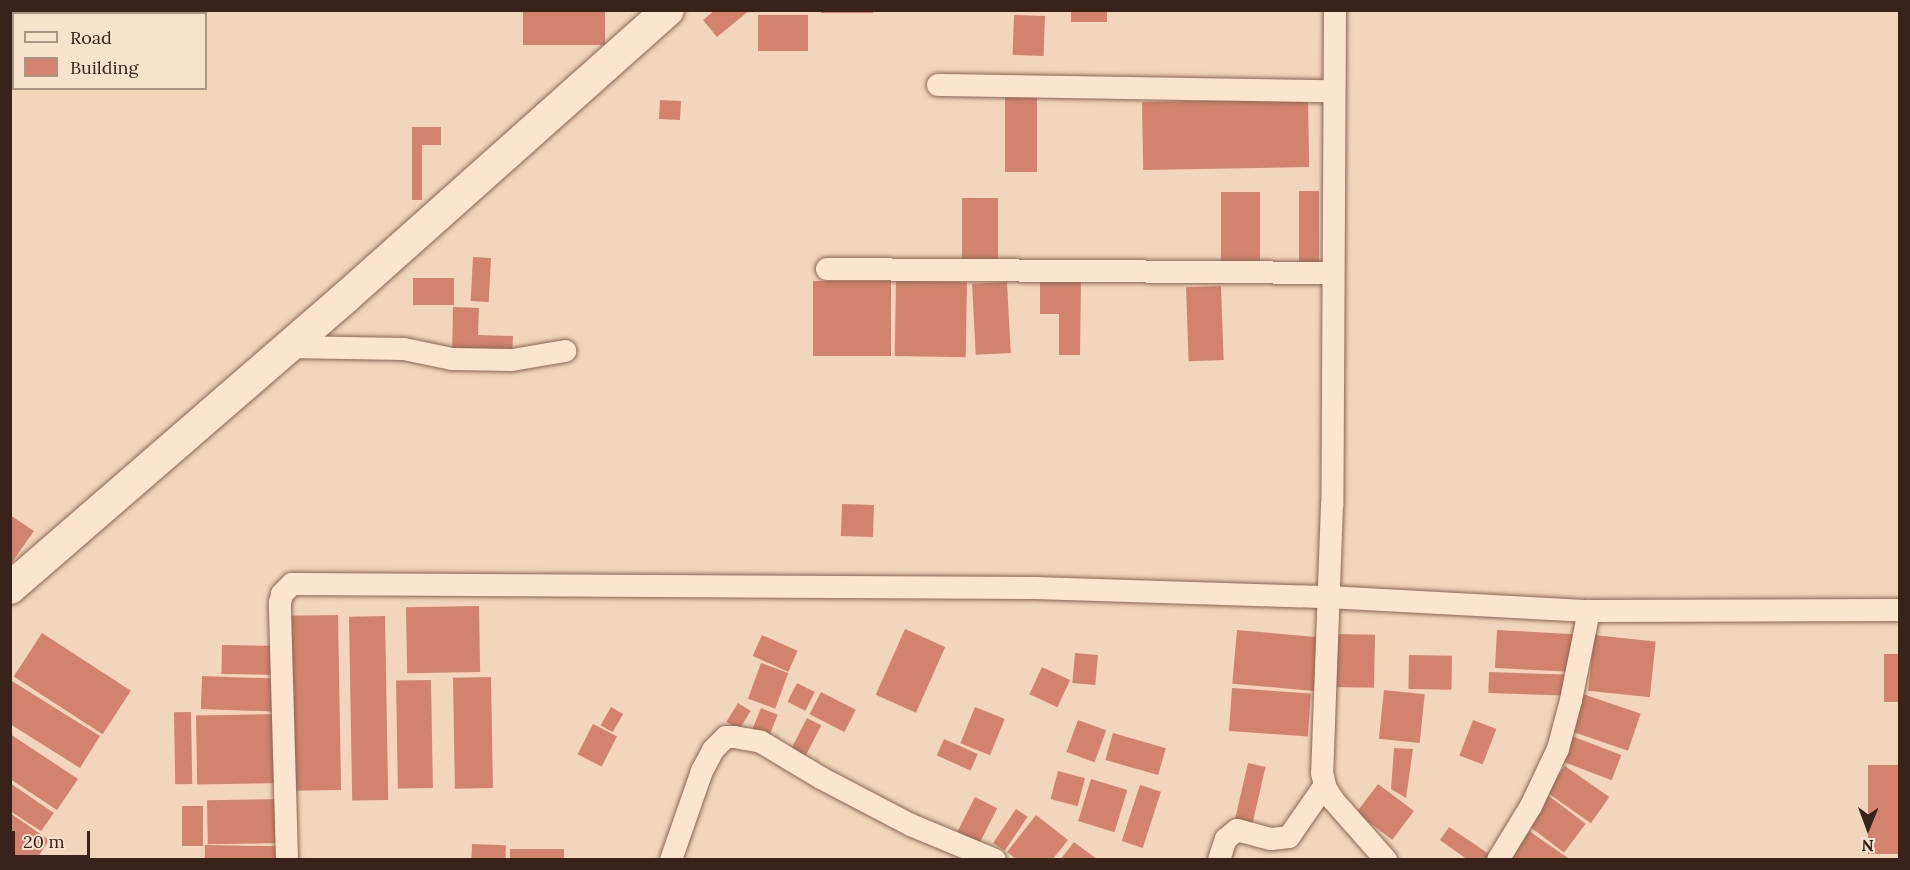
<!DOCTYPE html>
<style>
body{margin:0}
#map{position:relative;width:1910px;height:870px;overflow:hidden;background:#f1d6bb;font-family:Lora,serif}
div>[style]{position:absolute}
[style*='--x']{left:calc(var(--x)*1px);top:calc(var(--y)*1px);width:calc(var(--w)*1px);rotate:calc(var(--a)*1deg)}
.building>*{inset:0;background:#d3836d;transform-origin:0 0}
.roads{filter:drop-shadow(0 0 2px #8a6654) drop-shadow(0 0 2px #8a6654)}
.street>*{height:22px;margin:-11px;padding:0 11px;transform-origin:11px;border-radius:11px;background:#fce5cf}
.secondary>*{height:32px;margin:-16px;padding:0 16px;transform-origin:16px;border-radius:16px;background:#fce5cf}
span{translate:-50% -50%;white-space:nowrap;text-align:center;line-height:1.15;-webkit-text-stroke:4.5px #f8e2cb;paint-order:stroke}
.frame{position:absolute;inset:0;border:12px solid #38221a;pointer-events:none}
.legend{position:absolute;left:12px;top:12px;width:195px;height:78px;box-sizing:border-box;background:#f8e2cb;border:2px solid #ab9584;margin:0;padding:8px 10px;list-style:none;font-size:18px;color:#38221a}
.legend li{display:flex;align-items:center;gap:12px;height:30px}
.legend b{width:30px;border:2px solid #ab9584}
.north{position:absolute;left:1838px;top:798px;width:60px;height:60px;-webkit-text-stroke:4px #f8e2cb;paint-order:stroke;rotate:181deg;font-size:16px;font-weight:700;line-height:24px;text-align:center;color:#38221a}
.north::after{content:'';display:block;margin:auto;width:21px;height:27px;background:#38221a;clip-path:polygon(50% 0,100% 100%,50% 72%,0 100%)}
.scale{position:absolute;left:12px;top:831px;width:78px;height:27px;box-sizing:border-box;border:3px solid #38221a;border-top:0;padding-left:8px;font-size:18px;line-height:21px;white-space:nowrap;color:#38221a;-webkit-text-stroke:4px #f8e2cb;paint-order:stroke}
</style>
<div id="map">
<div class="building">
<div style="left:523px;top:10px;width:82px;height:35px"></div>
<div style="clip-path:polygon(715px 10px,750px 10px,717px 37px,703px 20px)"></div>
<div style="left:821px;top:10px;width:52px;height:3px"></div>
<div style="left:1071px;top:10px;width:36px;height:12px"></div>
<div style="left:808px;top:15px;width:36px;height:50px;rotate:90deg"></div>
<div style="left:1014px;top:15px;width:31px;height:40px;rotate:2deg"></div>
<div style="left:1005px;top:92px;width:32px;height:80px"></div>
<div style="left:1308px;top:99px;width:68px;height:166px;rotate:89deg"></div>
<div style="left:660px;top:100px;width:21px;height:19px;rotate:3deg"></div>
<div style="clip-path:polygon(412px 127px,441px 127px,441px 145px,422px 145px,422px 200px,412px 200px)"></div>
<div style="left:1299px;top:191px;width:20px;height:72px"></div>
<div style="left:1221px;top:192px;width:39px;height:73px"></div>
<div style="left:962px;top:198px;width:36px;height:66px"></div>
<div style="left:473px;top:257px;width:18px;height:44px;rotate:3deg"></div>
<div style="left:413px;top:278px;width:41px;height:27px"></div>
<div style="clip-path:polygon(1040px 279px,1081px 280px,1080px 355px,1059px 355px,1059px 314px,1040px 314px)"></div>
<div style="left:813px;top:281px;width:78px;height:75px"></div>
<div style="left:896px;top:281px;width:71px;height:75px;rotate:1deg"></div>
<div style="left:1007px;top:282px;width:71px;height:35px;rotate:87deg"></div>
<div style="left:1221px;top:286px;width:74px;height:35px;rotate:88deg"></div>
<div style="clip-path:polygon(453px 307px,479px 308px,478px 335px,513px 336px,512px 359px,452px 358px)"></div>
<div style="left:842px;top:504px;width:32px;height:32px;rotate:2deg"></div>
<div style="clip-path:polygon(10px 515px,34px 531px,10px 565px)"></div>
<div style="left:479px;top:606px;width:66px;height:73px;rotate:89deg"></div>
<div style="left:338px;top:615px;width:175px;height:50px;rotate:89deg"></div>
<div style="left:385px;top:616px;width:184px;height:36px;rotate:89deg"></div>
<div style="left:905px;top:629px;width:44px;height:72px;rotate:24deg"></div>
<div style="left:1237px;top:630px;width:85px;height:54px;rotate:5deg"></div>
<div style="left:1497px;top:630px;width:79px;height:38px;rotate:3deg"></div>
<div style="left:42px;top:633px;width:106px;height:52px;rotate:33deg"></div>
<div style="left:1333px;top:634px;width:42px;height:53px;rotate:1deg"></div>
<div style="left:762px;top:635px;width:39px;height:23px;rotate:24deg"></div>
<div style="left:1594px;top:635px;width:62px;height:56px;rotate:6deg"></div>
<div style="left:222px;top:645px;width:57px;height:29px;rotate:1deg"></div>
<div style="left:1075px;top:653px;width:23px;height:30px;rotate:5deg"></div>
<div style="left:1884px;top:654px;width:16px;height:48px"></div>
<div style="left:1409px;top:655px;width:43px;height:34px;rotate:1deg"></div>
<div style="left:761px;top:663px;width:29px;height:38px;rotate:20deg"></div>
<div style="left:1042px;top:667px;width:31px;height:30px;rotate:25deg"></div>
<div style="left:1489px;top:672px;width:75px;height:21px;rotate:2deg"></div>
<div style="left:202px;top:676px;width:72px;height:33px;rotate:2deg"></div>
<div style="left:491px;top:677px;width:111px;height:38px;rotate:89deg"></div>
<div style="left:431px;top:680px;width:108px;height:35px;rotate:89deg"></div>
<div style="clip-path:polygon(12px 681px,100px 736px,80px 768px,10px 724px)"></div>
<div style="left:797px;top:683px;width:20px;height:21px;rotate:27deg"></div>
<div style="left:1232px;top:688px;width:79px;height:43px;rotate:4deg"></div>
<div style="left:1384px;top:690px;width:41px;height:49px;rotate:6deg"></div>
<div style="left:821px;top:692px;width:39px;height:25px;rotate:27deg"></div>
<div style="left:1583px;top:694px;width:61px;height:39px;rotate:19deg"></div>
<div style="left:738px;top:703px;width:15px;height:22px;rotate:32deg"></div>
<div style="left:611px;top:707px;width:14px;height:21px;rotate:30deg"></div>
<div style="left:975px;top:707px;width:32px;height:39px;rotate:22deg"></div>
<div style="left:761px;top:708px;width:18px;height:27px;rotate:22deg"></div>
<div style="left:191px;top:712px;width:72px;height:17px;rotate:89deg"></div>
<div style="left:278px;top:714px;width:69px;height:82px;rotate:89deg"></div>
<div style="left:807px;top:718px;width:16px;height:42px;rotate:27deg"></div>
<div style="left:1078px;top:720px;width:30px;height:34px;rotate:20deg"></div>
<div style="left:1473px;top:720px;width:25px;height:38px;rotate:21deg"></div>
<div style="left:593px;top:724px;width:27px;height:34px;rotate:27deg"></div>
<div style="left:1113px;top:733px;width:55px;height:28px;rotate:16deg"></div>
<div style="clip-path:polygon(10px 734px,78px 779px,57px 810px,10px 779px)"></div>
<div style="left:1569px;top:735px;width:56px;height:27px;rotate:21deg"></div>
<div style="left:944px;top:739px;width:37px;height:18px;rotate:24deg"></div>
<div style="clip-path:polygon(1394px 748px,1413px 749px,1406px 798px,1391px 789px)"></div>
<div style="left:1248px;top:763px;width:18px;height:62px;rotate:13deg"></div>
<div style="left:1868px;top:765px;width:32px;height:89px"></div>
<div style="left:1565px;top:766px;width:54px;height:32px;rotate:35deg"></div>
<div style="left:1058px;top:771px;width:28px;height:29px;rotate:15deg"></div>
<div style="left:1091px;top:779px;width:38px;height:44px;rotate:17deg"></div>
<div style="clip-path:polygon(10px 783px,54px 813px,41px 831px,10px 811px)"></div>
<div style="left:1378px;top:784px;width:45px;height:36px;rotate:37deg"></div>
<div style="left:1140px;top:785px;width:22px;height:59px;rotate:18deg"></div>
<div style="left:1545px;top:793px;width:51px;height:36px;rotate:37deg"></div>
<div style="left:975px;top:797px;width:25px;height:40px;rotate:27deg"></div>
<div style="left:279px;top:799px;width:44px;height:72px;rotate:89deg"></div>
<div style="left:182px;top:806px;width:21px;height:40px"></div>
<div style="left:1016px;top:809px;width:14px;height:41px;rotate:34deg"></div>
<div style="clip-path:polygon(10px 813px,49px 840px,36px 860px,15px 860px,10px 856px)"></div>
<div style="clip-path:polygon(1036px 815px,1068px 840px,1052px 860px,1017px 860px,1007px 852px)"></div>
<div style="clip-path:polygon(1449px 827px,1492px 856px,1490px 860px,1468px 860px,1440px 840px)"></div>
<div style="clip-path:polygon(1529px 831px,1568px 858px,1566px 860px,1509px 860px)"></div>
<div style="clip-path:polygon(1074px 842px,1098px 860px,1060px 860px)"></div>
<div style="left:472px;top:844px;width:34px;height:16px;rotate:2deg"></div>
<div style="left:205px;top:845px;width:71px;height:15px;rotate:1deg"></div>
<div style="left:510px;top:849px;width:54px;height:11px"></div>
</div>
<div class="roads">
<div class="street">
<div style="--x:1335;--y:10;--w:495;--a:90.3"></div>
<div style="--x:1332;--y:505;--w:268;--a:92.1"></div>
<div style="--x:1322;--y:773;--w:16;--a:76"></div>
<div style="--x:1326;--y:789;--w:14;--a:56"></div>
<div style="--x:1334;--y:801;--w:79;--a:48.6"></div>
<div style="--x:938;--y:85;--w:395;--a:0.9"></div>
<div style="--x:827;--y:269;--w:505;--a:0.45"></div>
<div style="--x:288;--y:347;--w:116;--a:1"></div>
<div style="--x:404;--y:349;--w:49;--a:11.8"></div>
<div style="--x:452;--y:359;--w:60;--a:1"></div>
<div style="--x:512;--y:360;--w:54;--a:-9.6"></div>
<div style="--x:287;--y:860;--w:257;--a:-91.6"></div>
<div style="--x:280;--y:603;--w:9;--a:-77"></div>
<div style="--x:282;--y:594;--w:14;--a:-45"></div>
<div style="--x:292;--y:584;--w:743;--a:0.31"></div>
<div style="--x:1035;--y:588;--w:293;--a:1.8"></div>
<div style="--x:1328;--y:597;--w:261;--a:3.1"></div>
<div style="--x:1589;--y:611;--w:311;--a:-0.2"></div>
<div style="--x:671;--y:860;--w:94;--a:-70.8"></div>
<div style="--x:702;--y:771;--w:24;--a:-62"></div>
<div style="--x:713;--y:750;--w:18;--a:-45"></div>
<div style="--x:726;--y:737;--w:8;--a:0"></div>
<div style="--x:734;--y:737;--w:27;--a:10"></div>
<div style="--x:761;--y:742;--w:70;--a:31"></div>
<div style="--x:821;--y:778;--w:102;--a:27.6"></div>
<div style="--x:911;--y:825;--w:91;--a:22.6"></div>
<div style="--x:1219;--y:860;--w:22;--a:-72"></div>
<div style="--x:1226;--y:839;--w:14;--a:-39"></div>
<div style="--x:1237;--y:830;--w:35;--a:15"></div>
<div style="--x:1271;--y:839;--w:18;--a:-6"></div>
<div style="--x:1289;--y:837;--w:63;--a:-55.3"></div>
<div style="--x:1498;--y:860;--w:63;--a:-58.6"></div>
<div style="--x:1531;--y:806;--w:63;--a:-64.7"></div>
<div style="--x:1558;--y:749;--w:51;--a:-75.1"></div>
<div style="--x:1571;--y:700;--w:91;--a:-78.6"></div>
</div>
<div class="secondary">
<div style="--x:10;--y:12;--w:4;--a:-34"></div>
<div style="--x:10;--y:588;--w:444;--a:-40.9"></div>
<div style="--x:346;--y:297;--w:431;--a:-41.7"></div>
</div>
</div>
<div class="frame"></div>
<ul class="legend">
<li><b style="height:8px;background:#fce5cf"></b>Road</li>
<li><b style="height:16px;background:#d3836d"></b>Building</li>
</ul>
<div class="north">N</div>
<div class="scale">20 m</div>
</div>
